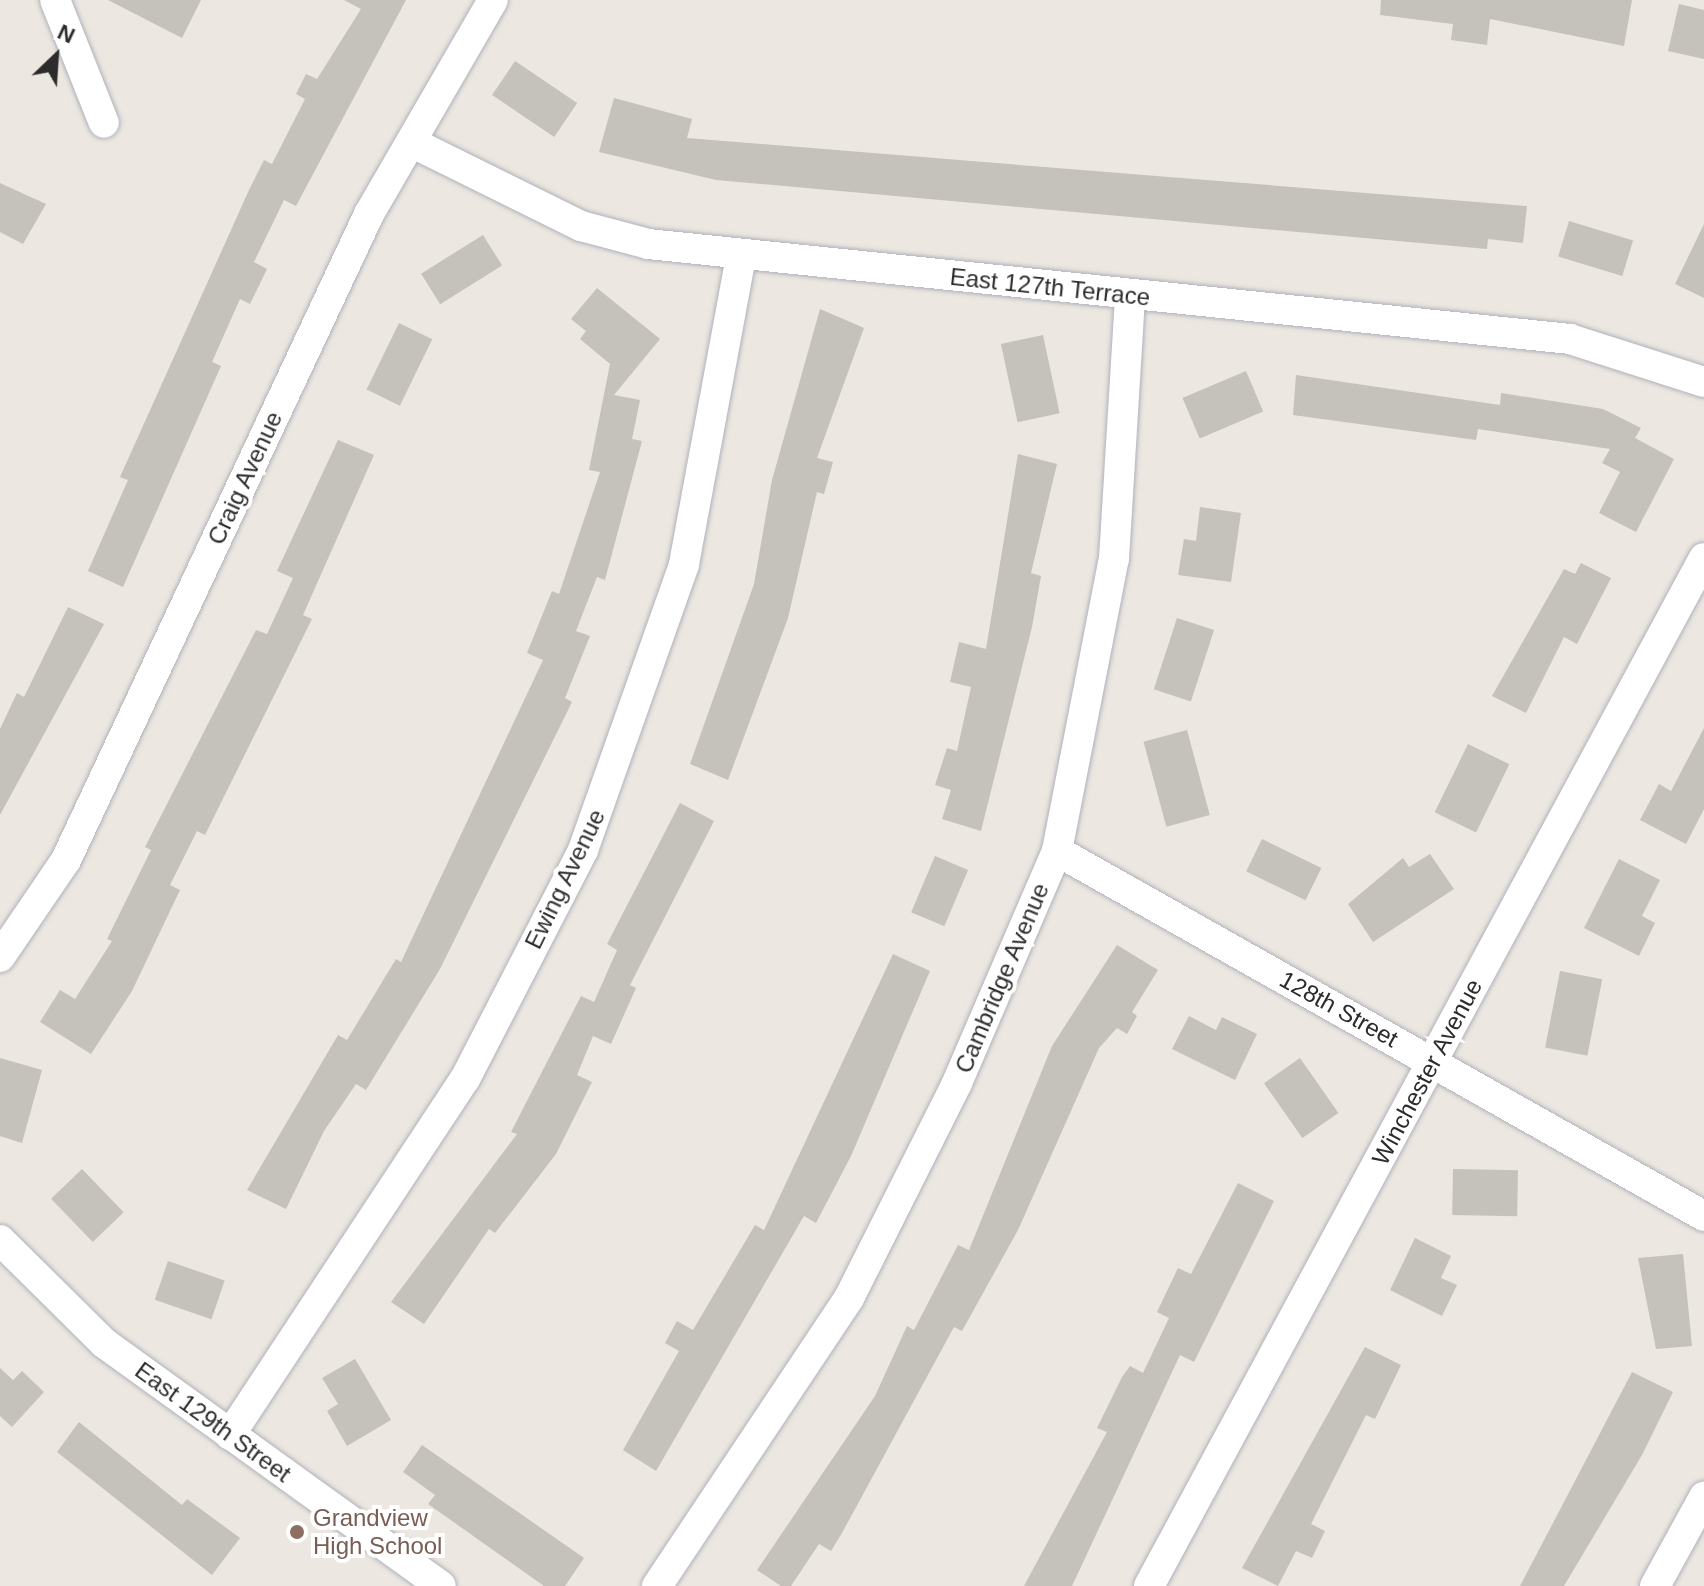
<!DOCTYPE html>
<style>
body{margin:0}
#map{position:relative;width:1704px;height:1586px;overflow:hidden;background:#ece7e0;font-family:Arial,sans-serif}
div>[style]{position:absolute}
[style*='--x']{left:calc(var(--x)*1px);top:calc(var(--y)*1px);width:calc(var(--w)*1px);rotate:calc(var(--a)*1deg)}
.building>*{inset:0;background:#c5c1bb;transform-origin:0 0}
.roads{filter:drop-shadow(0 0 2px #b0b1bb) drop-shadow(0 0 2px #b0b1bb)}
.minor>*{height:30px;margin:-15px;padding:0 15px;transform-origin:15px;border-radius:15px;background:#fff}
.dots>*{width:22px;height:22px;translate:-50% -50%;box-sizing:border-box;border:4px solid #fff;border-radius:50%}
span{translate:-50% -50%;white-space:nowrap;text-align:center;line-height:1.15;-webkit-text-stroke:8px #fff;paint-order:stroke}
.street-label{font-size:24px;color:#2c2c2c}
.education-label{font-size:24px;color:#785e54}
.left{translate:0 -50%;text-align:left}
.north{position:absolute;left:16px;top:16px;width:80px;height:80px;-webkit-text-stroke:6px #fff;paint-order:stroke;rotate:25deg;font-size:22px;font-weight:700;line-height:32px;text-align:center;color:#2c2c2c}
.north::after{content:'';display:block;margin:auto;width:28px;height:36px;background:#2c2c2c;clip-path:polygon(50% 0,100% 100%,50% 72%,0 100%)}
</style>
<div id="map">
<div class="building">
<div style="clip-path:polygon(108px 0,201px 0,182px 38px)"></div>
<div style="clip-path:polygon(344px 0,406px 0,296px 206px,284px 200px,254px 262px,267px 269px,250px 304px,240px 299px,212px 362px,221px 366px,123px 587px,88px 571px,128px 480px,120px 477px,249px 190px,264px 160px,272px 164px,305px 99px,296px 94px,306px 74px,317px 79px,361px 9px)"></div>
<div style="clip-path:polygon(1381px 0,1632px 0,1624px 46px,1490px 19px,1487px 45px,1451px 40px,1453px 24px,1380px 15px)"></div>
<div style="clip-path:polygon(1679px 4px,1704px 10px,1704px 59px,1668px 51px)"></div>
<div style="left:515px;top:61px;width:75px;height:41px;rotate:34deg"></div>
<div style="clip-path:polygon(614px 98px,692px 119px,687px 138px,1527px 206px,1523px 243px,1488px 239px,1487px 249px,716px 180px,599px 152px)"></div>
<div style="clip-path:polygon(0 183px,46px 204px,23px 244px,0 232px)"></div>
<div style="left:1569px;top:221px;width:67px;height:37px;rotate:17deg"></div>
<div style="clip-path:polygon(1704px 224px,1704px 298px,1675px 284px)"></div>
<div style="left:483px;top:235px;width:36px;height:73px;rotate:58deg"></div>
<div style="clip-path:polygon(597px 288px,660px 339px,614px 395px,640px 400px,632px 439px,642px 441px,605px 580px,597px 577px,576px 631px,590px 636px,565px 698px,572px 702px,440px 969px,366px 1090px,356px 1084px,324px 1131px,286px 1209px,247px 1190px,338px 1035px,347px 1040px,396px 959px,401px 962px,543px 660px,527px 653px,552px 591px,559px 594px,600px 472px,589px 470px,610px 364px,580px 339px,586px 331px,571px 319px)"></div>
<div style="clip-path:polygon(820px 309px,864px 328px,817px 458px,833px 462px,824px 494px,817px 492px,788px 618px,728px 780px,690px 764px,754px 584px,772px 480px)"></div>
<div style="left:399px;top:323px;width:37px;height:74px;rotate:26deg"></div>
<div style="left:1043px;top:335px;width:80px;height:43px;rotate:78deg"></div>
<div style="left:1246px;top:371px;width:44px;height:69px;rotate:67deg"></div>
<div style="clip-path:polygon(1296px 375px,1500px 405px,1501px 393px,1603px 409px,1641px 428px,1635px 438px,1674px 459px,1636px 532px,1599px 513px,1620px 472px,1602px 463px,1610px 449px,1478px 429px,1476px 440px,1293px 415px)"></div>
<div style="clip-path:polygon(338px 440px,374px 455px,303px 615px,312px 619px,205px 835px,197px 831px,170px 885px,180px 890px,132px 991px,91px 1054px,40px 1022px,60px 990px,75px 999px,112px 941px,107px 939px,151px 850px,145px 847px,256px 630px,267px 634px,293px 578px,277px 571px)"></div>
<div style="clip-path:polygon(1018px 454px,1057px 464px,1031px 573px,1041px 576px,1032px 627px,981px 831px,942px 819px,951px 790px,935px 785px,947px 748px,957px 751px,971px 687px,950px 682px,959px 642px,986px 649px)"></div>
<div style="clip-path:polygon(1200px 507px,1241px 513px,1231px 582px,1178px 575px,1184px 539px,1196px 541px)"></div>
<div style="clip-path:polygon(1581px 563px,1611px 578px,1577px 644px,1564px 637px,1526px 713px,1492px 696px,1564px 569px,1575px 574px)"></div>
<div style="clip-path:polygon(68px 607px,104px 624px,0 815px,0 729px,17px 693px,24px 697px)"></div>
<div style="left:1177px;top:618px;width:39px;height:75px;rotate:18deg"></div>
<div style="clip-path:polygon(1704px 728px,1704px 809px,1686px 844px,1640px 820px,1659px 784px,1671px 791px)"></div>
<div style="left:1187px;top:730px;width:88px;height:45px;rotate:75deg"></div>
<div style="left:1468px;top:744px;width:46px;height:76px;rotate:26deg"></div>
<div style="clip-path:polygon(680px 803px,714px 821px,630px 985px,636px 988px,611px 1044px,593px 1036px,577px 1075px,592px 1082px,556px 1154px,495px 1233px,489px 1229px,424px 1324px,391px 1302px,517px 1134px,511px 1132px,581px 996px,594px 1002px,617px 950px,607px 944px)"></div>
<div style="left:1262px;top:839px;width:66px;height:36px;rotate:26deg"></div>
<div style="clip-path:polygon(1430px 854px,1454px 889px,1373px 942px,1348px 904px,1403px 858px,1409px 867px)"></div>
<div style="left:935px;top:856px;width:36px;height:61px;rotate:23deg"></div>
<div style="clip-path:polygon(1619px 859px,1660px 880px,1642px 916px,1655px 923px,1639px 956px,1584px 928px)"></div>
<div style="clip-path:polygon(1117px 945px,1158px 970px,1132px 1012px,1137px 1016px,1127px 1034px,1117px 1028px,1099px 1048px,1018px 1230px,962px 1331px,954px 1327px,842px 1533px,831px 1551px,819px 1544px,791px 1586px,781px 1586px,757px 1570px,875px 1396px,907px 1326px,914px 1330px,958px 1245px,969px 1250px,1052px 1046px)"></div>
<div style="clip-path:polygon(893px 954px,930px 971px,851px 1156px,816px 1223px,804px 1216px,656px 1471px,623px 1450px,679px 1351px,665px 1343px,677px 1321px,693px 1330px,755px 1225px,764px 1230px)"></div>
<div style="left:1560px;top:971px;width:43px;height:78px;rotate:11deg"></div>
<div style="clip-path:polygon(1189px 1016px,1216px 1030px,1222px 1017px,1257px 1034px,1235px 1080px,1172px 1049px)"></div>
<div style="clip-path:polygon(0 1058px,42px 1070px,22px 1143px,0 1136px)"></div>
<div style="left:1300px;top:1058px;width:67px;height:44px;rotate:55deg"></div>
<div style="left:82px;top:1169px;width:60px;height:43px;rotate:46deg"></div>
<div style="left:1453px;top:1169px;width:65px;height:46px;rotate:1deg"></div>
<div style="clip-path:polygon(1238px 1183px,1274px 1201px,1194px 1362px,1180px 1355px,1072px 1586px,1024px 1586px,1107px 1432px,1097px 1428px,1122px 1377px,1130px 1366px,1143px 1373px,1169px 1318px,1157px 1312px,1178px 1268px,1191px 1274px)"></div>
<div style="clip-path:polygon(1415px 1238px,1451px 1256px,1441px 1278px,1457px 1285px,1442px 1316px,1390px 1290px)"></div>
<div style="clip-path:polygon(1683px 1254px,1692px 1346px,1656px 1349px,1638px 1258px)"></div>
<div style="left:168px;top:1261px;width:60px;height:41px;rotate:19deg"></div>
<div style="clip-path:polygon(1365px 1347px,1401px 1365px,1375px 1419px,1366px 1415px,1311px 1524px,1325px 1531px,1312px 1558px,1296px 1551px,1278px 1586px,1242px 1568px)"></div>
<div style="clip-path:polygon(355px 1359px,391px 1420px,347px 1446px,327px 1411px,338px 1404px,322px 1378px)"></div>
<div style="clip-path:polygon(0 1368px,13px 1380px,22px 1371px,44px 1392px,12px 1427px,0 1416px)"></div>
<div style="clip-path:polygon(1632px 1372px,1673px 1392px,1642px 1455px,1564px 1586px,1520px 1586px)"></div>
<div style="clip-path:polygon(79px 1422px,182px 1505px,187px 1499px,240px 1538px,212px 1575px,57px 1452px)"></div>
<div style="clip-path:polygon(422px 1445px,584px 1558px,565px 1586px,544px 1586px,428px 1504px,435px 1495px,403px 1472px)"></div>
</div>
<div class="roads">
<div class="minor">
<div style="--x:55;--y:0;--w:132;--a:68.3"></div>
<div style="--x:411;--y:142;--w:190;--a:26.3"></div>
<div style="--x:581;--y:226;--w:69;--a:15"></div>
<div style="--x:648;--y:244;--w:927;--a:5.88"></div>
<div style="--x:1570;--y:339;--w:141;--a:17.8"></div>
<div style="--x:1057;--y:851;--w:743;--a:29.43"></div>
<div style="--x:0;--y:957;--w:117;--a:-55.8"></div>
<div style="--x:66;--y:860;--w:714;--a:-64.87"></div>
<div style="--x:369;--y:214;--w:247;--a:-59.9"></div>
<div style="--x:0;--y:1240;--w:146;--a:44.7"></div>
<div style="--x:104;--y:1343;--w:415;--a:35.8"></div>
<div style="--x:230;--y:1435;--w:427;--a:-56.6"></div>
<div style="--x:465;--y:1079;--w:258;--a:-62.7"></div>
<div style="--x:583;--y:850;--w:303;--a:-70.5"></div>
<div style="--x:684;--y:564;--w:313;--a:-79.5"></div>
<div style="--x:657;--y:1586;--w:346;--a:-56.3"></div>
<div style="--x:849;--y:1298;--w:241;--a:-63.3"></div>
<div style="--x:957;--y:1083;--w:253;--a:-66.7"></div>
<div style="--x:1057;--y:851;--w:298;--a:-79"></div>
<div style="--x:1114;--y:559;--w:264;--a:-86.5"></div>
<div style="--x:1149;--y:1586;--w:1168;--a:-61.64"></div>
<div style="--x:1655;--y:1586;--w:102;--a:-61.2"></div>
</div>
</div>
<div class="dots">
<div style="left:297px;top:1532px;background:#8d6e63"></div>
</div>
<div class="street-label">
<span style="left:1050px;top:287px;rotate:6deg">East 127th Terrace</span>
<span style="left:245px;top:478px;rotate:-65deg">Craig Avenue</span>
<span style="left:565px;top:879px;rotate:-64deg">Ewing Avenue</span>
<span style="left:1002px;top:978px;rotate:-67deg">Cambridge Avenue</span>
<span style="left:1339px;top:1009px;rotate:29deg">128th Street</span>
<span style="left:1427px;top:1072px;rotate:-62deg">Winchester Avenue</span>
<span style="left:213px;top:1422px;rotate:36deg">East 129th Street</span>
</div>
<div class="education-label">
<span class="left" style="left:313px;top:1532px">Grandview<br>High School</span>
</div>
<div class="north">N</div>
</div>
